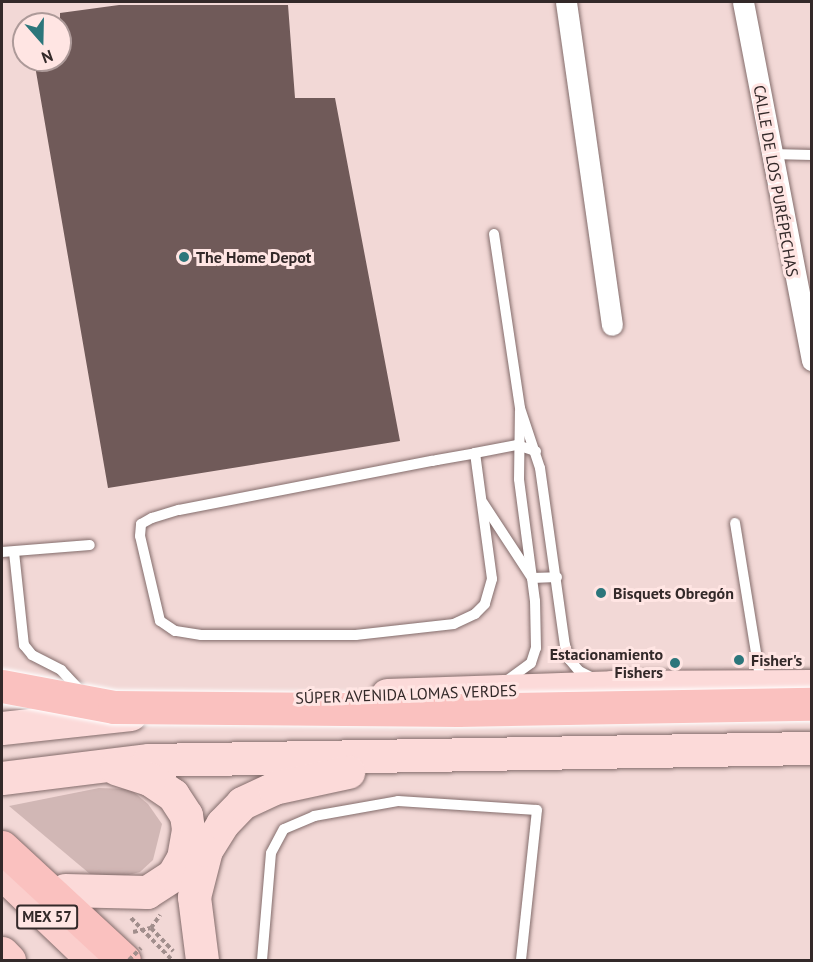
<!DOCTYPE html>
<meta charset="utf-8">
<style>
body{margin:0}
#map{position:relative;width:813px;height:962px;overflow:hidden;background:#f2d8d6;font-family:"PT Sans",sans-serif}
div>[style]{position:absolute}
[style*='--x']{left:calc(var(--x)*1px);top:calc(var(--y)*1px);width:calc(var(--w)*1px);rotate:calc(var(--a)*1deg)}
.green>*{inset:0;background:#d1b7b5}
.building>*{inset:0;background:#705a59}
.path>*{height:4px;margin-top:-2px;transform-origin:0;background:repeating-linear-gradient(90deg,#a18e8c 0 4.5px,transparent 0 7.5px)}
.roads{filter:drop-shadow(0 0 2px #836c6b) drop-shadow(0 0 2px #836c6b)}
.service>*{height:10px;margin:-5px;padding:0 5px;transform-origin:5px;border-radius:5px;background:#fff}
.minor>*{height:21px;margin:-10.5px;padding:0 10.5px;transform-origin:10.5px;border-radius:10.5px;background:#fff}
.primary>*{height:33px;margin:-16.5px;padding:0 16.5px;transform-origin:16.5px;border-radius:16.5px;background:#fcdad9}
.trunk>*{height:33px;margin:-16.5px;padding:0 16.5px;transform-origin:16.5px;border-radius:16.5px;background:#fbcecc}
.motorway>*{height:33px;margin:-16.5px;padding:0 16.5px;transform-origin:16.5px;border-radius:16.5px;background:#fac1bf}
.path-bridge>*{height:4px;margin-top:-2px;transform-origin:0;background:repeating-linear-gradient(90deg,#a18e8c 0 4.5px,transparent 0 7.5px)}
.bridges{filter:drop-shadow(0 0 2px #fff) drop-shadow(0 0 2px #fff)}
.motorway-bridge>*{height:33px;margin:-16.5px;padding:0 16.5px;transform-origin:16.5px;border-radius:16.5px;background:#fac1bf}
.dots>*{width:16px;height:16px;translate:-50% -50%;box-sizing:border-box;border:3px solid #ffe5e3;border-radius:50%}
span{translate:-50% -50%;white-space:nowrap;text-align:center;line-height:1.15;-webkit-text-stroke:6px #ffe5e3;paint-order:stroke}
.shield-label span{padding:2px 4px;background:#ffe5e3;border:2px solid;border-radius:4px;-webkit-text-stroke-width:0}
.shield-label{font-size:15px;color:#332929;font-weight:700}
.street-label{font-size:16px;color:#332929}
.poi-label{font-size:16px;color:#332929;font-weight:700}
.left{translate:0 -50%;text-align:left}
.right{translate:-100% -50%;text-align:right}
.frame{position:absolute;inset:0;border:3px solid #332929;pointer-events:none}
.north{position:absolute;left:12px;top:12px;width:60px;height:60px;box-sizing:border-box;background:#ffe5e3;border:2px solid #ad9a99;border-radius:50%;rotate:160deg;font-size:16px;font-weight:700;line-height:24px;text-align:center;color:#332929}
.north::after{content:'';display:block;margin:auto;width:21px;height:27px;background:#2c767b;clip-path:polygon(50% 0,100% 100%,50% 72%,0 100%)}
</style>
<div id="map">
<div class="green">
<div style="clip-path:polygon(99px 788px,130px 789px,148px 804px,162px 824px,153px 860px,140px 872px,117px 878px,90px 874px,9px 806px)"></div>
</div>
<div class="building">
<div style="clip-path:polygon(119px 5px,288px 5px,295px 98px,335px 98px,400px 441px,108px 488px,34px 60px,60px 60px,60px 13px)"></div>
</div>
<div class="path">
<div style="--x:131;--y:918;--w:59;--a:45.7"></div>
<div style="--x:151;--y:928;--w:32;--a:46"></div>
<div style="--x:133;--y:932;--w:18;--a:-13"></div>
<div style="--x:151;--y:928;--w:16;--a:-55"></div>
</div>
<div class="roads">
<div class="service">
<div style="--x:771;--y:154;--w:41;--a:1.4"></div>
<div style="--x:494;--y:234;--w:176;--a:81.5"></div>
<div style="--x:520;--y:408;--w:63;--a:71.6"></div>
<div style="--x:540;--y:468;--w:179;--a:82"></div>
<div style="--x:565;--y:645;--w:15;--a:74"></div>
<div style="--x:569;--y:659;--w:16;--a:50"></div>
<div style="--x:579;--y:671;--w:16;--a:27"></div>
<div style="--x:475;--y:453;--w:127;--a:82.3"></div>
<div style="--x:492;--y:579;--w:26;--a:106"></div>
<div style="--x:485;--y:604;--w:14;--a:135"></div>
<div style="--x:475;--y:614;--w:23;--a:155"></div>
<div style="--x:454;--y:624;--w:99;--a:173.6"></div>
<div style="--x:356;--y:635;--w:155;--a:180"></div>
<div style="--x:201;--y:635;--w:26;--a:-171"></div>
<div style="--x:175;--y:631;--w:18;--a:-146"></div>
<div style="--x:160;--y:621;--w:87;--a:-103.2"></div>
<div style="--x:140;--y:536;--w:12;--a:-85"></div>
<div style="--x:141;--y:524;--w:13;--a:-29"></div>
<div style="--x:152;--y:518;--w:28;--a:-17"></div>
<div style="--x:179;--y:510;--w:258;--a:-11"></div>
<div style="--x:432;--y:461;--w:5;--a:-11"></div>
<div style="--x:437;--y:460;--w:39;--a:-10"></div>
<div style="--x:475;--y:453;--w:43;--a:-10.8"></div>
<div style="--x:517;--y:445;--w:20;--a:18"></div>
<div style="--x:483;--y:503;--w:90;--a:56.8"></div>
<div style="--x:532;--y:578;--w:25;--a:-2"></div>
<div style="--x:735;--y:523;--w:162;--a:80.8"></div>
<div style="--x:2;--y:552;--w:88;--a:-4.5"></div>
<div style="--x:14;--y:552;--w:94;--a:83.9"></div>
<div style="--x:24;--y:645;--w:13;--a:51"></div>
<div style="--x:32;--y:655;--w:33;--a:27"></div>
<div style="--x:61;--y:670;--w:25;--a:47"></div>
<div style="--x:509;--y:679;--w:27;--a:-36"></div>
<div style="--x:531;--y:663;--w:16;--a:-72"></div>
<div style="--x:536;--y:648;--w:47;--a:-91.2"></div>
<div style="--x:535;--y:601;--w:123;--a:-97.5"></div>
<div style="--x:519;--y:479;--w:68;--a:-89.2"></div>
<div style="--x:262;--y:960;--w:107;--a:-85.2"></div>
<div style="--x:271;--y:853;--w:27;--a:-62"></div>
<div style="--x:284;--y:829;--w:33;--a:-23"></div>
<div style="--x:314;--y:816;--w:85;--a:-10.1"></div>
<div style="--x:398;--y:801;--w:139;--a:3.7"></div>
<div style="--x:537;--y:810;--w:151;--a:96.1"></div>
</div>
<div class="minor">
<div style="--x:566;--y:2;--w:326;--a:81.9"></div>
<div style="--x:743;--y:2;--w:365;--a:79.1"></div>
</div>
<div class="primary">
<div style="--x:387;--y:695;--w:225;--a:-2"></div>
<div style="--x:612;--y:687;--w:200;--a:-0.3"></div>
<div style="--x:2;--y:728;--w:129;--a:-6.2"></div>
<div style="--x:2;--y:778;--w:148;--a:-7"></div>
<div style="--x:149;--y:760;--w:663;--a:-1.04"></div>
<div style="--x:65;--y:890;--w:82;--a:1.4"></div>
<div style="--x:147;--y:892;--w:31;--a:-33"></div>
<div style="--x:173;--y:875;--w:20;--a:-60"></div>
<div style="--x:183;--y:858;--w:29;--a:-80"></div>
<div style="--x:188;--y:829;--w:14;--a:-98"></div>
<div style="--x:186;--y:815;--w:24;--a:-123"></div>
<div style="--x:173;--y:795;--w:29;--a:-146"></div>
<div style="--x:149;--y:779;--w:35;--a:-162"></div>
<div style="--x:202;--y:960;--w:64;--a:-97.2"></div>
<div style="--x:194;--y:897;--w:49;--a:-75.7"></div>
<div style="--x:206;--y:850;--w:31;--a:-58"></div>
<div style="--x:222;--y:824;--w:29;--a:-46"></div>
<div style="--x:242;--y:803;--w:35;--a:-25"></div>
<div style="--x:274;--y:788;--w:76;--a:-12.2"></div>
</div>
<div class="trunk">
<div style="--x:2;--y:873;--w:126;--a:43.7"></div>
<div style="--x:2;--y:953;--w:10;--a:45"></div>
</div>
<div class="motorway">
<div style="--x:2;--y:847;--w:166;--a:42.8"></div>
</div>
</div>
<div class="path-bridge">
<div style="--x:129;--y:960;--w:17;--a:-45"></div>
</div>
<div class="bridges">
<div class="motorway-bridge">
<div style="--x:2;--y:686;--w:114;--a:10.6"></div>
<div style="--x:114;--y:707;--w:344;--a:0.5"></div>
<div style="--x:458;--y:710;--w:354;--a:-1"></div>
</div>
</div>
<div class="dots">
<div style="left:184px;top:257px;background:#2c767b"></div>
<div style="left:601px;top:593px;background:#2c767b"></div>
<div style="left:739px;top:660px;background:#2c767b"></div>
<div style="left:675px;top:663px;background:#2c767b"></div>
</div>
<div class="shield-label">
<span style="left:47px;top:917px">MEX 57</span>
</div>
<div class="street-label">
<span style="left:776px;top:181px;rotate:80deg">CALLE DE LOS PURÉPECHAS</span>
<span style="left:406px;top:694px;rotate:-2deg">SÚPER AVENIDA LOMAS VERDES</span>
</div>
<div class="poi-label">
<span class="left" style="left:196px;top:257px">The Home Depot</span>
<span class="left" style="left:613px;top:593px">Bisquets Obregón</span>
<span class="right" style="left:663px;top:663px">Estacionamiento<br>Fishers</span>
<span class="left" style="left:751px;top:660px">Fisher's</span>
</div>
<div class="frame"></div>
<div class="north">N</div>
</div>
